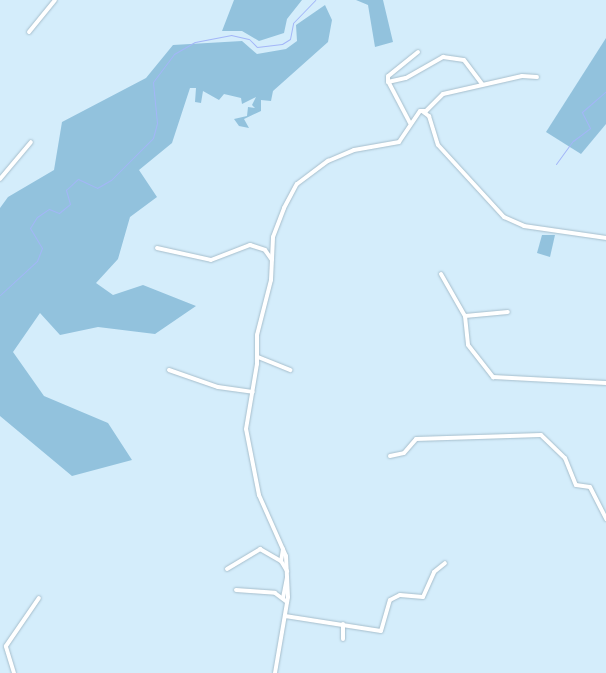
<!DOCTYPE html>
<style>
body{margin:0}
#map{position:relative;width:606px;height:673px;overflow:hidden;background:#d4edfb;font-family:"Titillium Web",sans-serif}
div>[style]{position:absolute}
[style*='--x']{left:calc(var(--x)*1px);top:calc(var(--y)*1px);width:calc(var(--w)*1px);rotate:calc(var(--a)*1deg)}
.green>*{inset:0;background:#92c2dd}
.stream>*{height:1px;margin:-0.5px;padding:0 0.5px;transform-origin:0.5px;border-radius:0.5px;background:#a3b6f8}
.roads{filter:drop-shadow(0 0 1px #a6becc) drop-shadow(0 0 1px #a6becc)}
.street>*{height:4px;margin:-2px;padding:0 2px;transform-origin:2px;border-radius:2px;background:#fff}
span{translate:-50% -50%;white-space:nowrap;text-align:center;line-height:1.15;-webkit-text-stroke:5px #d4edfb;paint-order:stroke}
</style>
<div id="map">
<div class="green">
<div style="clip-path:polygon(234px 0,302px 0,287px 19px,284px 33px,259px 41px,242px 31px,222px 31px)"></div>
<div style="clip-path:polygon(356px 0,383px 0,393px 42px,375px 47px,368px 5px)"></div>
<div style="clip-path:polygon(325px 5px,332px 20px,328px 42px,273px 91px,271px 101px,261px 100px,261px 111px,244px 119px,249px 128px,239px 126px,234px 119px,247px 116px,248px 107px,255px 108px,252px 105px,256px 97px,242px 104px,241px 98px,224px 94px,219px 100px,203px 91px,201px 103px,195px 102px,196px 88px,190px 88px,172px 143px,139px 170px,157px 197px,130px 217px,118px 259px,96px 283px,113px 295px,143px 285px,196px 306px,155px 334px,98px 327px,60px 335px,40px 313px,13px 352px,44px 396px,108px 423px,132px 460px,72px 476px,0 416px,0 208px,8px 197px,54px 170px,62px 122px,146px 78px,173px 45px,242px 41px,257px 54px,286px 49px,297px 41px,296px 25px)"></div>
<div style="clip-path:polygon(606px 38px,606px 124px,581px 154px,546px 132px)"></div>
<div style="clip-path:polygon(542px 235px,555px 235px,550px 257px,537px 253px)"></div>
</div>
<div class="stream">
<div style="--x:556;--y:164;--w:29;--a:-54"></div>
<div style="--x:573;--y:141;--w:21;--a:-37"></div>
<div style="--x:590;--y:128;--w:18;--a:-117"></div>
<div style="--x:582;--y:112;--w:32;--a:-41"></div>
<div style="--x:0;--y:295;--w:50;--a:-42.6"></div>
<div style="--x:37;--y:261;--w:14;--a:-69"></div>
<div style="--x:42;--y:248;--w:23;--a:-121"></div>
<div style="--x:30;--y:228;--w:13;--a:-58"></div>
<div style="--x:37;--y:217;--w:14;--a:-34"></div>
<div style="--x:49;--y:209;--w:11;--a:22"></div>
<div style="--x:59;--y:213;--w:14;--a:-39"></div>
<div style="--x:70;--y:204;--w:15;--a:-106"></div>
<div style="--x:66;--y:190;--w:16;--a:-43"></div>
<div style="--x:78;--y:179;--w:21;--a:25"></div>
<div style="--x:97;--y:188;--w:16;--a:-30"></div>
<div style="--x:111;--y:180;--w:59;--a:-45"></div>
<div style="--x:153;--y:138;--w:16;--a:-75"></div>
<div style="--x:157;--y:123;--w:41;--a:-95.6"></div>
<div style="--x:153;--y:82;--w:35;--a:-53"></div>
<div style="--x:174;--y:54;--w:24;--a:-30"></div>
<div style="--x:195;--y:42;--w:37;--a:-11"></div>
<div style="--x:231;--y:35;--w:18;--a:13"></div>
<div style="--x:249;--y:39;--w:11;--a:45"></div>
<div style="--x:257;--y:47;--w:25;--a:-7"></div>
<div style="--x:282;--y:44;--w:9;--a:-32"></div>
<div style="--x:290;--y:39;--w:16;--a:-79"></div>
<div style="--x:293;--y:23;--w:32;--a:-46"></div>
</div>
<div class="roads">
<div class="street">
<div style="--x:29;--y:32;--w:41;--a:-50.9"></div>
<div style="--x:418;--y:52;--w:38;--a:141"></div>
<div style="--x:388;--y:76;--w:6;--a:90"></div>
<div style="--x:388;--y:82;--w:18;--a:-13"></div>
<div style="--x:406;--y:78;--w:43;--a:-29.6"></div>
<div style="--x:443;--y:57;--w:21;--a:8"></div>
<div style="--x:464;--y:60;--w:30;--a:53"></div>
<div style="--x:389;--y:83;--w:45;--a:62.3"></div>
<div style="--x:422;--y:111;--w:9;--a:36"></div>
<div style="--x:429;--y:116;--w:30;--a:73"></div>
<div style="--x:438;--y:145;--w:98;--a:47.5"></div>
<div style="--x:504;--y:217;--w:22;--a:24"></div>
<div style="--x:524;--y:226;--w:83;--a:8.3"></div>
<div style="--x:0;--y:179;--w:48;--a:-50"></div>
<div style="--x:157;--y:248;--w:55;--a:12.5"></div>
<div style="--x:211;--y:260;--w:42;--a:-21"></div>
<div style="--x:250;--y:245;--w:16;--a:18"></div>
<div style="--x:265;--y:250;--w:12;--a:55"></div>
<div style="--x:441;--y:274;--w:48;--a:60.3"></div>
<div style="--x:465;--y:316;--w:29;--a:84"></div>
<div style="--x:468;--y:345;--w:41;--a:52"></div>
<div style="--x:493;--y:377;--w:113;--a:3"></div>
<div style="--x:465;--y:316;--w:43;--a:-5.3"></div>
<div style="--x:258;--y:357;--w:35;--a:22"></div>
<div style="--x:169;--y:370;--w:52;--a:19.1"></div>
<div style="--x:218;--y:387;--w:35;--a:8"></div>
<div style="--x:390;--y:456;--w:14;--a:-12"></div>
<div style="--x:404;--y:453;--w:18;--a:-49"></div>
<div style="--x:416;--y:439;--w:125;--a:-1.8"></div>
<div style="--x:541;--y:435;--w:33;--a:44"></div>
<div style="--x:565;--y:458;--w:29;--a:68"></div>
<div style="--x:576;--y:485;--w:14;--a:8"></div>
<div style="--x:590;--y:487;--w:36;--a:63"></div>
<div style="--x:283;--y:549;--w:12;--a:99"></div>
<div style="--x:281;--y:561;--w:12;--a:59"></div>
<div style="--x:227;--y:569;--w:39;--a:-31"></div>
<div style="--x:260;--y:549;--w:24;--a:30"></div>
<div style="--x:236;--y:590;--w:39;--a:4"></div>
<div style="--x:275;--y:593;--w:15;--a:37"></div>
<div style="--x:283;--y:598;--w:21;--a:-79"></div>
<div style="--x:285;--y:616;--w:97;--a:8.9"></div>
<div style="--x:381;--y:631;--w:32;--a:-74"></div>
<div style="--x:390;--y:600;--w:11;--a:-27"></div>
<div style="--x:400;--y:595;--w:23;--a:5"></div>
<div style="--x:423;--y:597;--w:27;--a:-66"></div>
<div style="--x:434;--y:572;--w:14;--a:-39"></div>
<div style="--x:343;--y:639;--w:15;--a:-90"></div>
<div style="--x:14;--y:673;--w:28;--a:-107"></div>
<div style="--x:6;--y:646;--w:58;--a:-55.5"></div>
<div style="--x:275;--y:673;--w:77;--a:-80.3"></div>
<div style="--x:288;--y:597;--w:41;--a:-92.8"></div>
<div style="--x:286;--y:556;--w:67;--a:-113.9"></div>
<div style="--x:259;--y:495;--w:67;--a:-101.1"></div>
<div style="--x:246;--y:429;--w:66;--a:-80.4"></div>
<div style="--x:257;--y:364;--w:29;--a:-90"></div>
<div style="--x:257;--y:335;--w:57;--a:-75.7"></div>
<div style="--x:271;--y:280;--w:43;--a:-87.3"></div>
<div style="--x:273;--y:237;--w:31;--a:-69"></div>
<div style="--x:284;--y:208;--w:27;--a:-62"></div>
<div style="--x:297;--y:184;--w:39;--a:-37"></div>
<div style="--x:328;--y:161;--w:28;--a:-23"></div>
<div style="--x:354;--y:150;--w:46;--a:-10.1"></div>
<div style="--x:399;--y:142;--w:37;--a:-56"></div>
<div style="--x:420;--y:111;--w:6;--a:0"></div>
<div style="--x:426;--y:111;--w:24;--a:-45"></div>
<div style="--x:443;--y:94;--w:81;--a:-12.8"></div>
<div style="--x:522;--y:76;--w:15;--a:4"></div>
</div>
</div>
</div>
